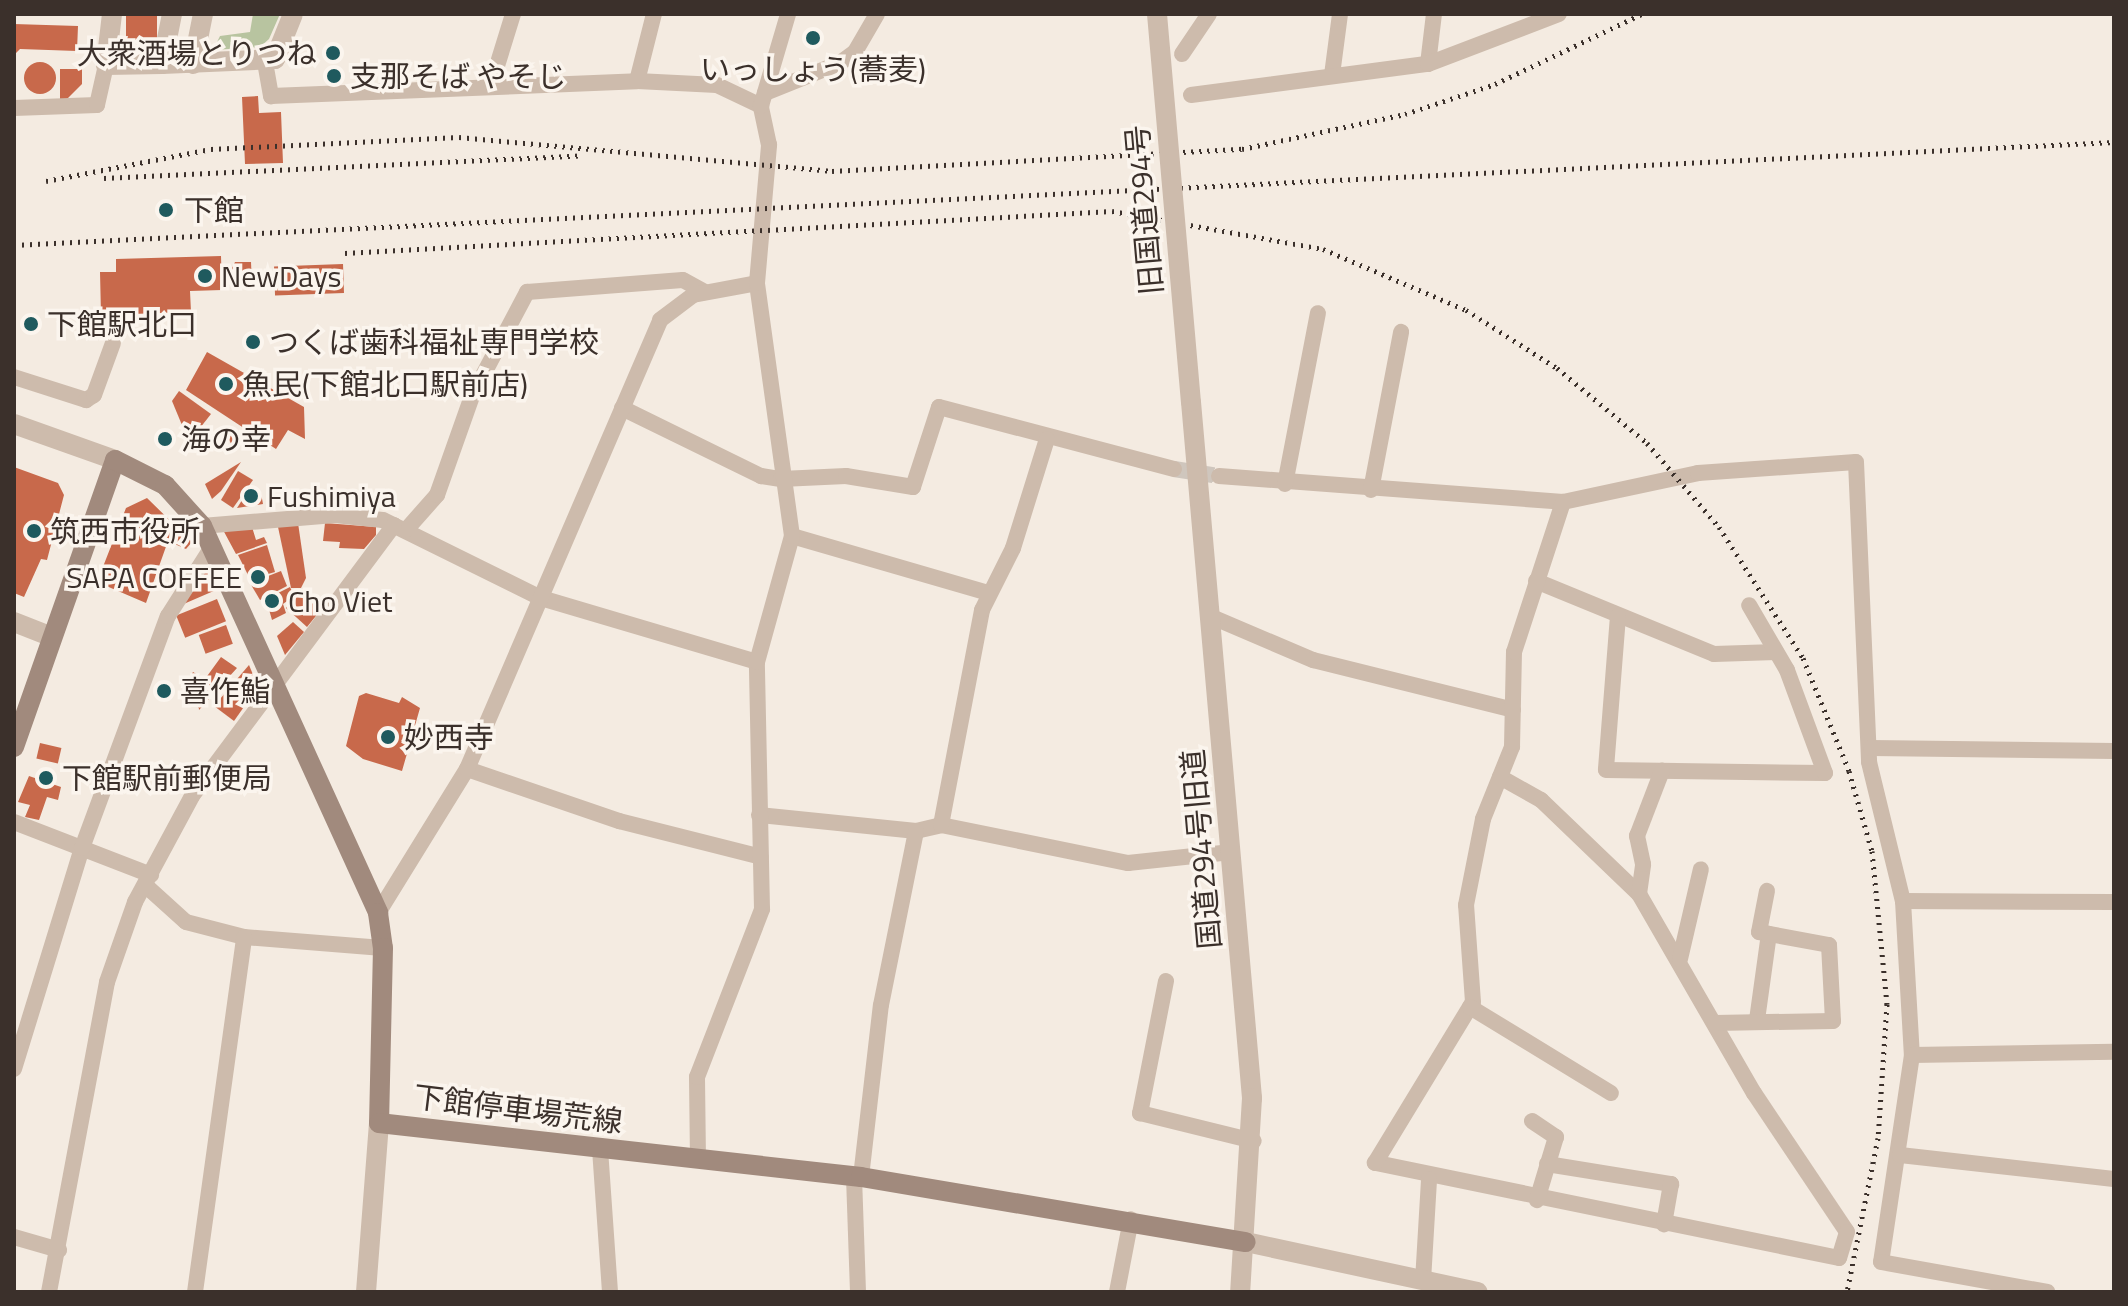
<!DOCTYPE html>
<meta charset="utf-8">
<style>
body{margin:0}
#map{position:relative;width:2128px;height:1306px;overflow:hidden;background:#f4ebe1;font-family:"Titillium Web","Noto Sans JP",sans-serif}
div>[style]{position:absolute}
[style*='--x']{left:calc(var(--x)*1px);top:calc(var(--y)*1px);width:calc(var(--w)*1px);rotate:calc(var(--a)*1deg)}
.green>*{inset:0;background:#b8c4a0}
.building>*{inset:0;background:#c8694b;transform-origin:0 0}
.round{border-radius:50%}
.minor-tunnel>*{height:16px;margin-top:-8px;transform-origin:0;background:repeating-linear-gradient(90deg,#cfc6bd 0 16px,transparent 0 24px)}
.minor>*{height:16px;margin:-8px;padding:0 8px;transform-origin:8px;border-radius:8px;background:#cdbbac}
.tertiary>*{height:20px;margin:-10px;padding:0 10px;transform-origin:10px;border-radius:10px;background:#cdbbac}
.secondary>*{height:20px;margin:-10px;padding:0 10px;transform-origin:10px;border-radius:10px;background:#a18a7d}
.rail>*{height:5px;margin-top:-2.5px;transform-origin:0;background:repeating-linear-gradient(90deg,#3b302b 0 2px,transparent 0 8px)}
.tertiary-bridge>*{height:20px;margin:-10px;padding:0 10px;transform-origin:10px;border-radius:10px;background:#cdbbac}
.dots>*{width:22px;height:22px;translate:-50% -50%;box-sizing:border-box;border:4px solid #fbf5ee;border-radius:50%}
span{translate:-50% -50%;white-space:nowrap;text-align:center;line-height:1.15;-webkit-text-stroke:7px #fbf5ee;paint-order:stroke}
.poi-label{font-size:30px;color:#3b302b}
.right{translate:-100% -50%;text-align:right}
.left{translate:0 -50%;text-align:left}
.street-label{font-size:30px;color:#3b302b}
.frame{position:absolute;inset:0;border:16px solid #3b302b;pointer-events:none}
</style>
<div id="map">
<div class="green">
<div style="clip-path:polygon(253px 14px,280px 14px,269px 39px,260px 47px,213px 50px,220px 36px,250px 32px)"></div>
</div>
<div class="building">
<div style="left:126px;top:14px;width:31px;height:26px"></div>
<div style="clip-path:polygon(14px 24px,78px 26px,77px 51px,20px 49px,14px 55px)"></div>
<div class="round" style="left:24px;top:62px;width:32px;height:32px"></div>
<div style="clip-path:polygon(60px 69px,82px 69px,82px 84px,67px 99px,60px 99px)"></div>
<div style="clip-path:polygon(258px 96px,259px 113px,281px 112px,283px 163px,245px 164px,242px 97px)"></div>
<div style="clip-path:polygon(221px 256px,222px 290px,190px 291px,191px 312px,101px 315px,100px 272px,116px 272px,116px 259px)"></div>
<div style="clip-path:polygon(235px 262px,251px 262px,252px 285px,226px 281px)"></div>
<div style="left:343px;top:264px;width:29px;height:69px;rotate:88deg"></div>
<div style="clip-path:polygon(207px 352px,304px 407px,305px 439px,288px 430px,276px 449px,186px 390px)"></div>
<div style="clip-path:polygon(179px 391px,211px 414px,189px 442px,172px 401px)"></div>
<div style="clip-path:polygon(229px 426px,245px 435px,244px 441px,232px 446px,224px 428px)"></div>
<div style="clip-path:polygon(241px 462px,221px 491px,212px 499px,205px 484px)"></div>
<div style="clip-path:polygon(14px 467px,58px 483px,64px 495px,47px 560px,41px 559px,24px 597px,14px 593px)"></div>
<div style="clip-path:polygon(238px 471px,253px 480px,233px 508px,221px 500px)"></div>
<div style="clip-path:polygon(261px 493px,263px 504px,237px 508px,246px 494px)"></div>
<div style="clip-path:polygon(147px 498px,192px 542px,186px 549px,168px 541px,146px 603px,97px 582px,126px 508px)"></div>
<div style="clip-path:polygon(298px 523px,306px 578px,301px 588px,291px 588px,278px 527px)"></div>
<div style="clip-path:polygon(325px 523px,376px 527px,376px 535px,364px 549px,339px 548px,340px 542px,323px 541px)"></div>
<div style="clip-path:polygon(252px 527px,256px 540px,264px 537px,267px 543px,236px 554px,222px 528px)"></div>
<div style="clip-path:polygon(267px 545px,275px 572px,250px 579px,238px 555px)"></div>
<div style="clip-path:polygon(206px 569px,216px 590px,179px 606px)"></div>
<div style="clip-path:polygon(281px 571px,287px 586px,260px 600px,250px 583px)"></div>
<div style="clip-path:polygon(290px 587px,294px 596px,283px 604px,286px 613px,272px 620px,266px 599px)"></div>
<div style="clip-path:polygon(299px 590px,320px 611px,307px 627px,286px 608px)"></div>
<div style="left:217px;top:599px;width:24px;height:44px;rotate:68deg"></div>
<div style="clip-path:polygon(293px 622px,304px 632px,285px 655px,277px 636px)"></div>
<div style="left:226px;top:625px;width:20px;height:29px;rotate:70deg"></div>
<div style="clip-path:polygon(221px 657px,237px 668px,199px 710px,197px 693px,184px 687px,193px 672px,205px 679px)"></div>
<div style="clip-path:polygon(249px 665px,258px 687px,234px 721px,214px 706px)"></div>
<div style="clip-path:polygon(366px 693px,399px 703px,402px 697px,420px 708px,402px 771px,363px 759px,346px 746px,359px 696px)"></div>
<div style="left:40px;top:743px;width:22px;height:16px;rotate:13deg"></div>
<div style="clip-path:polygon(29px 776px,61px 787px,58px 800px,47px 797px,39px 820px,25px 817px,30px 805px,18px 802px)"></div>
</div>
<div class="minor-tunnel">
<div style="--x:1174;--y:469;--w:46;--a:8.8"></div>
</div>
<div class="minor">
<div style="--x:1182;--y:54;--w:48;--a:-56"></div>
<div style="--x:265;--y:62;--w:35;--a:80"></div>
<div style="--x:271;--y:96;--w:366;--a:-2.3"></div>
<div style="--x:637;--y:81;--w:80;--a:2.9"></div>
<div style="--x:717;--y:85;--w:49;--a:25.5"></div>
<div style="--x:1428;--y:64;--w:50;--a:-83.2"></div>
<div style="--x:1332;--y:75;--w:62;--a:-82.5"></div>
<div style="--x:637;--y:81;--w:69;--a:-75.8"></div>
<div style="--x:492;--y:82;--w:71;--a:-72.8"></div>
<div style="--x:765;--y:93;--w:81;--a:-21.8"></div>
<div style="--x:840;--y:63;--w:19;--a:-36"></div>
<div style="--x:855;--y:52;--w:44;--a:-59.9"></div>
<div style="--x:1191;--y:95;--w:239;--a:-7.5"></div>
<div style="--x:1428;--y:64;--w:140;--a:-20.9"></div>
<div style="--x:14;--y:108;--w:83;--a:-2.1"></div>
<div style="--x:97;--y:105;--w:41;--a:-77.3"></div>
<div style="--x:14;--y:377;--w:76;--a:17.7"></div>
<div style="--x:86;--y:400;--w:9;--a:-32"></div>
<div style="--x:94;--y:395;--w:55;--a:-69.9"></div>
<div style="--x:622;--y:408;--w:155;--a:26.1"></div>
<div style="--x:761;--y:476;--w:20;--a:9"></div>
<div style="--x:781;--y:479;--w:65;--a:-2.6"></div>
<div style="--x:846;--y:476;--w:68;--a:9.3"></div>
<div style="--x:913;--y:487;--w:84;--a:-72"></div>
<div style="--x:939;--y:407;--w:243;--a:14.8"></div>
<div style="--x:1219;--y:476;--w:345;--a:4.3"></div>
<div style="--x:1563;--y:502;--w:138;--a:-12.1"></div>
<div style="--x:1698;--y:473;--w:158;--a:-4"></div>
<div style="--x:1856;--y:462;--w:300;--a:87.5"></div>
<div style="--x:1869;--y:762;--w:143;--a:76.3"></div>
<div style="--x:1903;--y:901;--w:154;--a:86.7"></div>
<div style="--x:1912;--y:1055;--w:209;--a:98.5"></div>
<div style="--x:1881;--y:1262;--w:169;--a:10.2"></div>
<div style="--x:1285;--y:484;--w:174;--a:-79.1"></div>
<div style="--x:1371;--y:490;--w:161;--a:-79.2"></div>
<div style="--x:202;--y:526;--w:133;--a:-4.7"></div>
<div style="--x:335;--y:515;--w:48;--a:5.9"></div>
<div style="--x:383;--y:520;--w:176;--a:26.3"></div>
<div style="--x:541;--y:598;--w:225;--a:16.5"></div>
<div style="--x:406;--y:530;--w:47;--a:-48.5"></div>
<div style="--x:437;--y:495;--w:105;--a:-70.5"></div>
<div style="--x:472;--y:396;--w:118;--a:-62.1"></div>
<div style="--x:527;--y:292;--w:156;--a:-4.4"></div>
<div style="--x:683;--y:280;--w:25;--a:29"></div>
<div style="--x:792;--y:536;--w:204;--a:16.2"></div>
<div style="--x:1536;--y:581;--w:192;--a:22.3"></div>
<div style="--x:1714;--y:654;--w:62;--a:-1.8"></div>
<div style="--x:1618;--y:616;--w:154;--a:94.5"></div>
<div style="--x:1606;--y:770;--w:219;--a:0.8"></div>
<div style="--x:1825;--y:773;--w:110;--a:-110.3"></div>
<div style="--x:1787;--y:670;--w:75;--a:-120.3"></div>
<div style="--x:1212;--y:617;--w:110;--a:23.1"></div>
<div style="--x:1313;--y:660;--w:206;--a:14"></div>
<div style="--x:1871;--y:748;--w:243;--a:0.7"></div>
<div style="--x:467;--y:769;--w:161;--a:18.9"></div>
<div style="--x:619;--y:821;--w:146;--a:14.2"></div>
<div style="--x:1500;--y:777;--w:47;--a:29.3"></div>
<div style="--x:1541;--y:800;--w:136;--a:43.8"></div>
<div style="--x:1639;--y:894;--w:230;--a:60"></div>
<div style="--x:1754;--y:1093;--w:167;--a:56.2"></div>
<div style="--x:1847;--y:1232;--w:27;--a:107"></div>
<div style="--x:1839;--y:1258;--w:474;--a:-168.4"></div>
<div style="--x:1375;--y:1163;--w:188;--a:-58.7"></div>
<div style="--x:1473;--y:1002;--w:97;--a:-94.1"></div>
<div style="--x:1466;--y:905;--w:88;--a:-78.8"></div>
<div style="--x:1483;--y:819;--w:78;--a:-68.1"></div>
<div style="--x:1512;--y:747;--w:95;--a:-88.8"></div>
<div style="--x:1514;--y:652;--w:158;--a:-71.9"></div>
<div style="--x:759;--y:815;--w:158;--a:5.8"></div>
<div style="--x:916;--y:831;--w:26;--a:-13"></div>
<div style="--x:941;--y:825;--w:191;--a:11.5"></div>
<div style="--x:1128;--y:863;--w:104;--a:-6.1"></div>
<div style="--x:14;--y:822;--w:147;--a:21.1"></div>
<div style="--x:941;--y:825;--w:219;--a:-79.2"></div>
<div style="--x:982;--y:610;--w:69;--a:-63.4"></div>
<div style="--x:1013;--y:548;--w:114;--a:-72.7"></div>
<div style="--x:145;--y:885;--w:55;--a:42.1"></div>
<div style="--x:186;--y:922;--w:60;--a:14.5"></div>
<div style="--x:244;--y:937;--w:139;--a:4.5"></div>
<div style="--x:1639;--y:894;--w:30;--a:-82"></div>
<div style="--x:1643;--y:864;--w:29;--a:-102"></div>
<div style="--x:1637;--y:836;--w:70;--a:-69"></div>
<div style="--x:1903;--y:901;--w:211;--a:0.3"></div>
<div style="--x:378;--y:913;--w:169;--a:-58.3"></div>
<div style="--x:467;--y:769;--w:489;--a:-66.7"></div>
<div style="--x:660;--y:320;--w:41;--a:-37.1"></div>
<div style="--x:693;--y:295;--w:65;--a:-10.6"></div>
<div style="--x:1680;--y:959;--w:92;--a:-76.9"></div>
<div style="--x:1166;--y:981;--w:135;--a:101.1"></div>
<div style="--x:1140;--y:1113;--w:117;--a:13.8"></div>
<div style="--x:1470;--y:1007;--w:165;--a:31.4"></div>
<div style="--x:1757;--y:1020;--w:87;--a:-82.1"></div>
<div style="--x:1715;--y:1023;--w:118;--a:-1"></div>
<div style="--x:1833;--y:1021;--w:76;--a:-93"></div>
<div style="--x:1829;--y:945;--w:71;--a:-169.5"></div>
<div style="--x:1759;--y:932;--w:42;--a:-79"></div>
<div style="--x:1912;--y:1055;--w:202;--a:-0.9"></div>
<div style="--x:14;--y:1069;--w:231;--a:-72.9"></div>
<div style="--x:82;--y:848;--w:247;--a:-69.7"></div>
<div style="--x:168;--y:616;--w:82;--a:-57.5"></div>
<div style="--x:1532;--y:1121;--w:29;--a:34"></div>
<div style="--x:1556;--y:1137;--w:66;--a:106.8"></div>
<div style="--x:600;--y:1149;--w:143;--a:86"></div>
<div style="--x:1900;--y:1155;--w:215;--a:6.4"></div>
<div style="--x:698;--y:1160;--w:83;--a:-90.7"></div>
<div style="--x:697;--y:1077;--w:180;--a:-68.8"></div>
<div style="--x:762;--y:909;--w:247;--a:-91.2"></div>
<div style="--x:757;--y:662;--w:131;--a:-74.5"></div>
<div style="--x:792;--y:536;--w:255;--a:-97.9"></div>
<div style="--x:757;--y:283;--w:139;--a:-85"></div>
<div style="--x:769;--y:145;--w:40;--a:-102"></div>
<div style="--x:761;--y:106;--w:96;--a:-73.6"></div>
<div style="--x:1547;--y:1164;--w:126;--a:9.2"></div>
<div style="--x:1671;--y:1184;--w:41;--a:99.9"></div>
<div style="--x:854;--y:1177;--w:115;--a:88"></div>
<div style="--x:861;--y:1177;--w:173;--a:-83.4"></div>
<div style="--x:881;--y:1005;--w:177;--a:-78.6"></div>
<div style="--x:14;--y:1237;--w:47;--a:16.1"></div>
<div style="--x:1423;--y:1281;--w:102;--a:-86.6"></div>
<div style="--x:49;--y:1292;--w:315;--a:-79.4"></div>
<div style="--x:107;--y:982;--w:85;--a:-70.7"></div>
<div style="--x:135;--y:902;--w:120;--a:-61.7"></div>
<div style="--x:192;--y:796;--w:338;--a:-53.3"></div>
<div style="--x:195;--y:1292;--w:358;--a:-82.1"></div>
<div style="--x:1117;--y:1292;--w:74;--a:-79.1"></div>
</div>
<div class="tertiary">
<div style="--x:112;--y:14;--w:51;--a:96.7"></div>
<div style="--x:106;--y:65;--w:56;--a:-1"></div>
<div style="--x:172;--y:14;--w:51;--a:101.3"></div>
<div style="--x:162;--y:64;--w:113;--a:-2.5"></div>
<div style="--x:275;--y:59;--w:48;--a:-68.2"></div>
<div style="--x:193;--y:64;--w:51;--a:-78.7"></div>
<div style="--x:1191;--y:402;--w:699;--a:84.99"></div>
<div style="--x:1252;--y:1098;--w:194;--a:93.5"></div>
<div style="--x:14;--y:424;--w:107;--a:19.6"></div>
<div style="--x:14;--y:622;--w:41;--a:21.5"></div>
<div style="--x:1246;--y:1242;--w:237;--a:12.2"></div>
<div style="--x:366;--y:1292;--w:169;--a:-85.6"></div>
</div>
<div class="secondary">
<div style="--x:14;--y:747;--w:304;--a:-70.6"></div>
<div style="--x:115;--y:460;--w:56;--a:26.6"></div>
<div style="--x:165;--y:485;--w:55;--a:47.9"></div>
<div style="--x:202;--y:526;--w:425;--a:65.5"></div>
<div style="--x:378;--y:913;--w:35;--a:82"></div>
<div style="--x:383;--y:948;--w:175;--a:91.3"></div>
<div style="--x:379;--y:1123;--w:485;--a:6.4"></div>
<div style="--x:861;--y:1177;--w:390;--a:9.6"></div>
</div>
<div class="rail">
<div style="--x:104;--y:178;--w:476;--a:-2.7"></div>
<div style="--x:46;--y:181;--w:168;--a:-11"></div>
<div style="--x:211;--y:149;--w:248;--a:-2.8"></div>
<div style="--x:459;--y:137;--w:375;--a:5.2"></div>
<div style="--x:832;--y:171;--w:411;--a:-3.1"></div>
<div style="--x:1242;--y:149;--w:167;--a:-12.1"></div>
<div style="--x:1405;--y:114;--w:95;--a:-18.4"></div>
<div style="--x:1495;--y:84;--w:163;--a:-25.5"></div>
<div style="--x:14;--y:245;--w:2103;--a:-2.81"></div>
<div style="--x:345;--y:253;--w:768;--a:-3.13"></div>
<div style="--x:1112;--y:211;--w:214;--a:10.2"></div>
<div style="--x:1323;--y:249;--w:155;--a:23.1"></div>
<div style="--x:1466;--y:310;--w:108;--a:32.5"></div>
<div style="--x:1557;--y:368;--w:117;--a:39.8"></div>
<div style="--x:1647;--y:443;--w:111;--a:49.4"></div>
<div style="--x:1719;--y:527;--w:156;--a:57.3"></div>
<div style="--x:1803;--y:658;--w:122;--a:67.8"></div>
<div style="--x:1849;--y:771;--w:83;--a:74"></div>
<div style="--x:1872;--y:851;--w:154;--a:84.4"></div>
<div style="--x:1887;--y:1004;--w:134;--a:93.8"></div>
<div style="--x:1878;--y:1138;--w:157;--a:101.4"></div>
</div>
<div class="tertiary-bridge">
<div style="--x:1157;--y:14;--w:389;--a:85"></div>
</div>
<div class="dots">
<div style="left:813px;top:38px;background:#1f5a5e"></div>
<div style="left:333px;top:53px;background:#1f5a5e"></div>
<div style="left:334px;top:76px;background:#1f5a5e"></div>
<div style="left:166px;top:210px;background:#1f5a5e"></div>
<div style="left:205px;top:276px;background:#1f5a5e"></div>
<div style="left:31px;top:324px;background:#1f5a5e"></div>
<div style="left:253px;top:342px;background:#1f5a5e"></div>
<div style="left:226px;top:384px;background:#1f5a5e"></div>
<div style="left:165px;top:439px;background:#1f5a5e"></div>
<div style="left:251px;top:496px;background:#1f5a5e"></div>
<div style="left:34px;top:531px;background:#1f5a5e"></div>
<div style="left:258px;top:577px;background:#1f5a5e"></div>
<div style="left:272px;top:601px;background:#1f5a5e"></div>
<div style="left:164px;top:691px;background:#1f5a5e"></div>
<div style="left:388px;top:737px;background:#1f5a5e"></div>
<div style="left:46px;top:778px;background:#1f5a5e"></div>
</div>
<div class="poi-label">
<span class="right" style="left:317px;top:53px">大衆酒場とりつね</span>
<span style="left:813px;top:69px">いっしょう(蕎麦)</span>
<span class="left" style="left:350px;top:76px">支那そば やそじ</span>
<span class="left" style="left:184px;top:210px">下館</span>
<span class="left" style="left:221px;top:276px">NewDays</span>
<span class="left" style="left:47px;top:324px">下館駅北口</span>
<span class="left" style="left:269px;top:342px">つくば歯科福祉専門学校</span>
<span class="left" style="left:242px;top:384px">魚民(下館北口駅前店)</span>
<span class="left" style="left:181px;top:439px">海の幸</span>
<span class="left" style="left:267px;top:496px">Fushimiya</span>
<span class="left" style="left:50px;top:531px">筑西市役所</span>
<span class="right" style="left:242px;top:577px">SAPA COFFEE</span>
<span class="left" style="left:288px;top:601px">Cho Viet</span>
<span class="left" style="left:180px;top:691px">喜作鮨</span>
<span class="left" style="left:404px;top:737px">妙西寺</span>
<span class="left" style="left:62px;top:778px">下館駅前郵便局</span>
</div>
<div class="street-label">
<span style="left:1144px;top:210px;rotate:-95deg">旧国道294号</span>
<span style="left:1201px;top:849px;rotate:-95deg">国道294号旧道</span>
<span style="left:518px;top:1109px;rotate:7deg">下館停車場荒線</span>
</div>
<div class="frame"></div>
</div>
